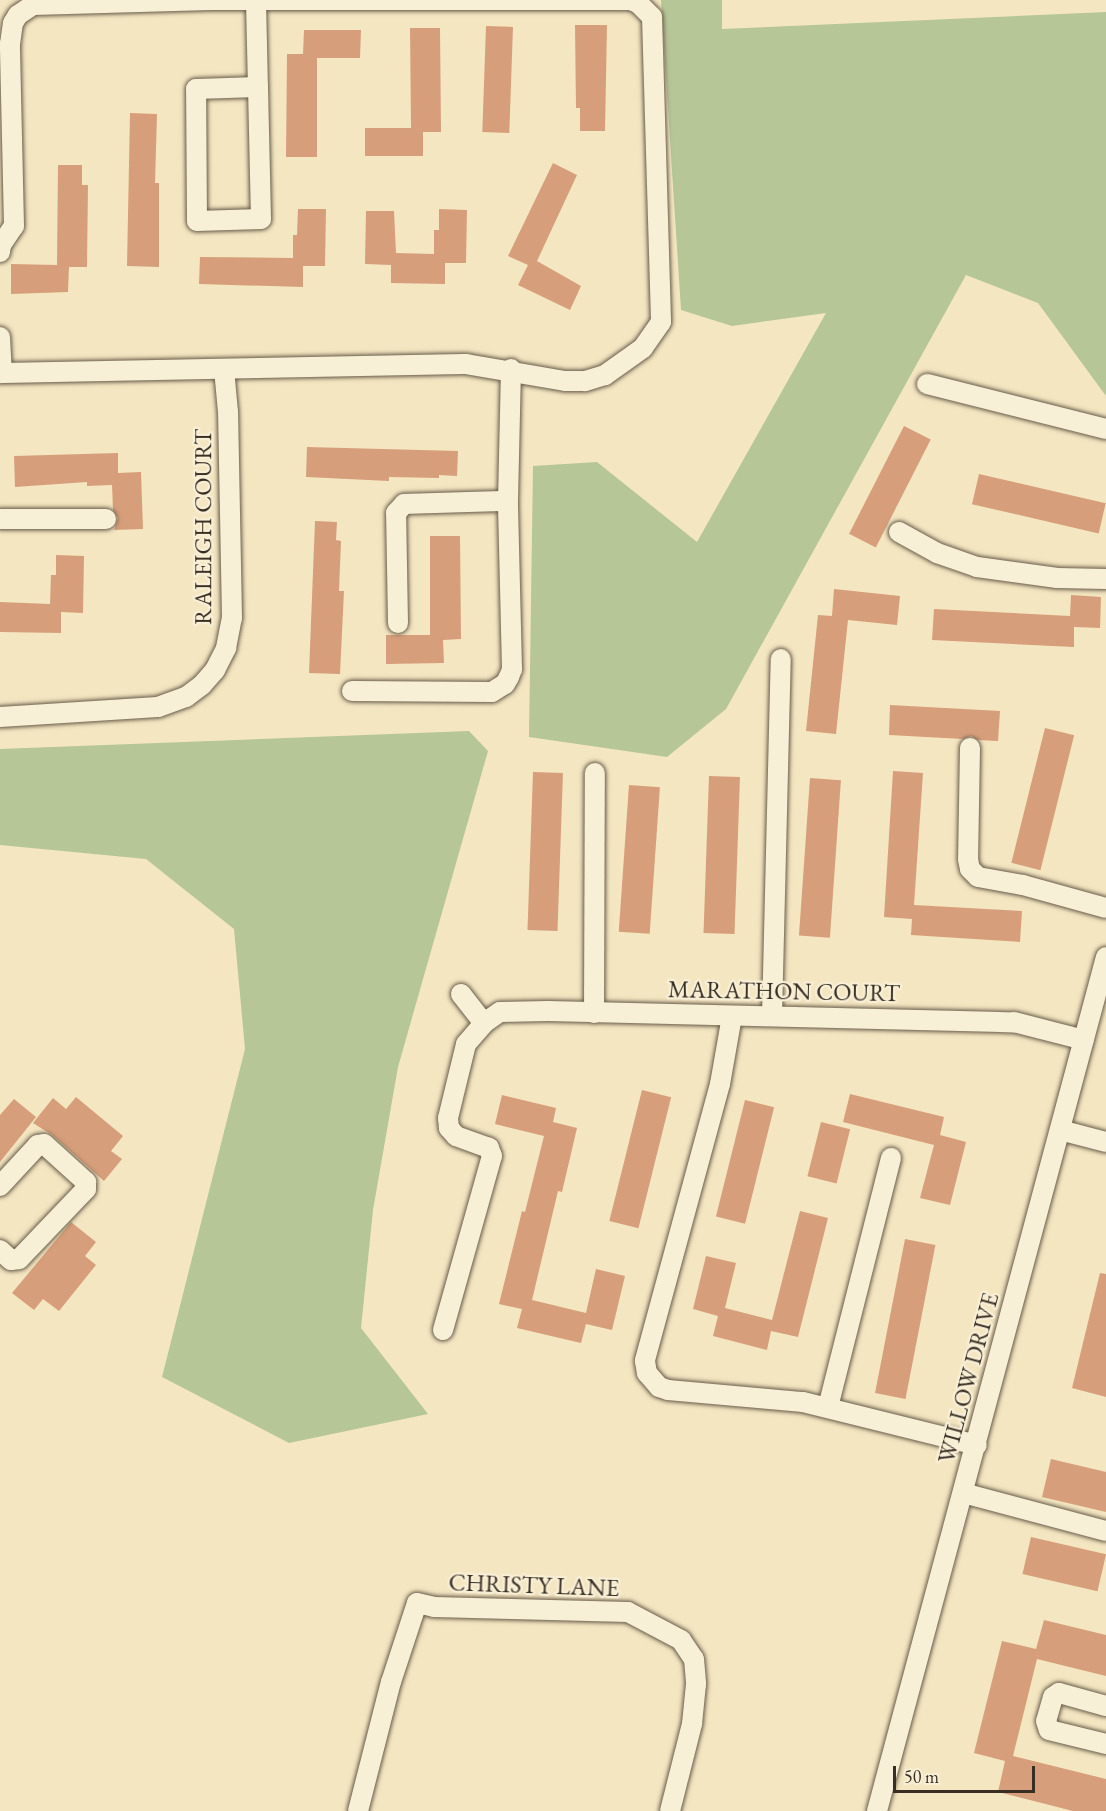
<!DOCTYPE html>
<style>
body{margin:0}
#map{position:relative;width:1106px;height:1811px;overflow:hidden;background:#f4e6c1;font-family:"EB Garamond",serif}
div>[style]{position:absolute}
[style*='--x']{left:calc(var(--x)*1px);top:calc(var(--y)*1px);width:calc(var(--w)*1px);rotate:calc(var(--a)*1deg)}
.green>*{inset:0;background:#b6c697}
.building>*{inset:0;background:#d79e7b;transform-origin:0 0}
.roads{filter:drop-shadow(0 0 2px #685c4a) drop-shadow(0 0 2px #685c4a)}
.minor>*{height:20px;margin:-10px;padding:0 10px;transform-origin:10px;border-radius:10px;background:#f8efd7}
span{translate:-50% -50%;white-space:nowrap;text-align:center;line-height:1.15;-webkit-text-stroke:4.5px #f8efd7;paint-order:stroke}
.street-label{font-size:24px;color:#392e22}
.scale{position:absolute;left:893px;top:1766px;width:142px;height:27px;box-sizing:border-box;border:3px solid #392e22;border-top:0;padding-left:8px;font-size:18px;line-height:21px;white-space:nowrap;color:#392e22;-webkit-text-stroke:4px #f8efd7;paint-order:stroke}
</style>
<div id="map">
<div class="green">
<div style="clip-path:polygon(661px 0,722px 0,722px 29px,1106px 12px,1106px 396px,1038px 303px,966px 275px,726px 709px,667px 757px,529px 737px,533px 466px,597px 462px,697px 542px,826px 313px,732px 326px,681px 310px)"></div>
<div style="clip-path:polygon(469px 731px,488px 751px,398px 1067px,373px 1210px,361px 1328px,428px 1414px,289px 1443px,162px 1377px,245px 1049px,234px 929px,146px 859px,0 845px,0 749px)"></div>
</div>
<div class="building">
<div style="clip-path:polygon(575px 25px,607px 25px,605px 131px,580px 131px,580px 108px,576px 108px)"></div>
<div style="left:486px;top:26px;width:27px;height:106px;rotate:2deg"></div>
<div style="clip-path:polygon(410px 28px,440px 28px,441px 132px,423px 132px,423px 156px,365px 156px,365px 128px,411px 128px)"></div>
<div style="clip-path:polygon(304px 30px,361px 30px,360px 58px,317px 58px,317px 157px,286px 157px,287px 54px,303px 54px)"></div>
<div style="clip-path:polygon(130px 113px,157px 114px,155px 183px,159px 183px,159px 267px,127px 266px)"></div>
<div style="clip-path:polygon(553px 163px,577px 175px,537px 261px,581px 286px,570px 310px,518px 285px,528px 265px,508px 256px)"></div>
<div style="clip-path:polygon(58px 165px,82px 165px,82px 185px,88px 185px,87px 267px,69px 267px,68px 292px,11px 294px,11px 264px,57px 265px)"></div>
<div style="clip-path:polygon(298px 209px,326px 209px,325px 266px,303px 266px,303px 287px,199px 284px,200px 257px,293px 258px,293px 235px,297px 235px)"></div>
<div style="clip-path:polygon(439px 209px,467px 210px,466px 263px,445px 263px,445px 284px,391px 283px,391px 265px,365px 264px,366px 211px,394px 211px,396px 253px,434px 254px,434px 230px,439px 230px)"></div>
<div style="left:904px;top:426px;width:30px;height:121px;rotate:27deg"></div>
<div style="clip-path:polygon(307px 447px,458px 451px,457px 476px,439px 475px,439px 478px,389px 477px,389px 481px,306px 477px)"></div>
<div style="clip-path:polygon(118px 453px,118px 473px,141px 472px,143px 529px,114px 530px,118px 518px,113px 510px,112px 485px,87px 486px,87px 482px,15px 487px,14px 456px)"></div>
<div style="left:979px;top:474px;width:130px;height:31px;rotate:13deg"></div>
<div style="clip-path:polygon(315px 521px,337px 522px,336px 540px,341px 541px,339px 591px,344px 591px,340px 674px,309px 673px)"></div>
<div style="clip-path:polygon(430px 536px,460px 536px,461px 639px,443px 640px,444px 663px,386px 664px,386px 635px,430px 635px)"></div>
<div style="clip-path:polygon(56px 555px,84px 556px,83px 613px,61px 612px,61px 633px,0 632px,0 602px,50px 604px,51px 575px,56px 575px)"></div>
<div style="clip-path:polygon(834px 589px,900px 596px,897px 625px,848px 620px,836px 734px,806px 731px,818px 615px,832px 616px)"></div>
<div style="clip-path:polygon(1071px 595px,1101px 597px,1100px 628px,1074px 627px,1074px 647px,932px 640px,934px 609px,1070px 616px)"></div>
<div style="clip-path:polygon(890px 705px,1000px 711px,998px 741px,978px 740px,971px 736px,963px 739px,889px 735px)"></div>
<div style="left:1045px;top:728px;width:30px;height:139px;rotate:14deg"></div>
<div style="clip-path:polygon(893px 771px,923px 773px,914px 905px,1022px 911px,1020px 942px,911px 935px,912px 919px,884px 917px)"></div>
<div style="left:533px;top:772px;width:30px;height:158px;rotate:2deg"></div>
<div style="left:709px;top:776px;width:31px;height:157px;rotate:2deg"></div>
<div style="left:810px;top:778px;width:31px;height:158px;rotate:4deg"></div>
<div style="left:629px;top:785px;width:31px;height:147px;rotate:4deg"></div>
<div style="left:642px;top:1090px;width:30px;height:135px;rotate:14deg"></div>
<div style="clip-path:polygon(850px 1094px,944px 1117px,940px 1135px,966px 1142px,950px 1205px,920px 1198px,934px 1145px,843px 1122px)"></div>
<div style="clip-path:polygon(502px 1095px,556px 1108px,553px 1122px,577px 1128px,562px 1192px,558px 1191px,532px 1300px,586px 1313px,596px 1269px,625px 1276px,612px 1330px,586px 1324px,581px 1343px,517px 1328px,522px 1309px,499px 1304px,522px 1211px,525px 1212px,544px 1136px,495px 1124px)"></div>
<div style="clip-path:polygon(76px 1097px,123px 1136px,111px 1151px,122px 1159px,104px 1181px,52px 1135px,33px 1123px,53px 1098px,66px 1109px)"></div>
<div style="clip-path:polygon(14px 1099px,36px 1117px,0 1162px,0 1115px)"></div>
<div style="left:745px;top:1100px;width:30px;height:120px;rotate:14deg"></div>
<div style="left:821px;top:1122px;width:30px;height:56px;rotate:14deg"></div>
<div style="clip-path:polygon(800px 1211px,828px 1218px,798px 1337px,771px 1331px,767px 1350px,713px 1336px,718px 1316px,693px 1309px,706px 1256px,736px 1263px,725px 1308px,772px 1320px)"></div>
<div style="clip-path:polygon(71px 1222px,96px 1242px,85px 1256px,96px 1265px,59px 1311px,43px 1299px,34px 1310px,12px 1293px)"></div>
<div style="left:905px;top:1239px;width:31px;height:157px;rotate:11deg"></div>
<div style="clip-path:polygon(1100px 1273px,1106px 1274px,1106px 1397px,1072px 1388px)"></div>
<div style="clip-path:polygon(1051px 1459px,1106px 1472px,1106px 1512px,1042px 1497px)"></div>
<div style="left:1031px;top:1537px;width:77px;height:38px;rotate:13deg"></div>
<div style="clip-path:polygon(1044px 1620px,1106px 1635px,1106px 1676px,1037px 1659px,1013px 1756px,1106px 1779px,1106px 1811px,1073px 1811px,998px 1792px,1005px 1761px,974px 1753px,1002px 1641px,1036px 1649px)"></div>
</div>
<div class="roads">
<div class="minor">
<div style="--x:256;--y:1;--w:86;--a:88.7"></div>
<div style="--x:258;--y:87;--w:132;--a:88.7"></div>
<div style="--x:261;--y:219;--w:64;--a:178.2"></div>
<div style="--x:197;--y:221;--w:132;--a:-90.4"></div>
<div style="--x:196;--y:89;--w:62;--a:-1.8"></div>
<div style="--x:0;--y:252;--w:7;--a:-82"></div>
<div style="--x:1;--y:245;--w:23;--a:-56"></div>
<div style="--x:14;--y:226;--w:182;--a:-91.3"></div>
<div style="--x:10;--y:44;--w:21;--a:-82"></div>
<div style="--x:13;--y:23;--w:9;--a:-58"></div>
<div style="--x:18;--y:15;--w:18;--a:-34"></div>
<div style="--x:33;--y:5;--w:177;--a:-1.6"></div>
<div style="--x:210;--y:0;--w:420;--a:0"></div>
<div style="--x:630;--y:0;--w:9;--a:21"></div>
<div style="--x:638;--y:3;--w:20;--a:45"></div>
<div style="--x:652;--y:17;--w:305;--a:88.3"></div>
<div style="--x:661;--y:322;--w:32;--a:125"></div>
<div style="--x:643;--y:348;--w:47;--a:144.6"></div>
<div style="--x:605;--y:375;--w:21;--a:163"></div>
<div style="--x:585;--y:381;--w:20;--a:180"></div>
<div style="--x:565;--y:381;--w:100;--a:-170.3"></div>
<div style="--x:466;--y:364;--w:466;--a:178.9"></div>
<div style="--x:0;--y:337;--w:36;--a:87"></div>
<div style="--x:927;--y:384;--w:185;--a:14.1"></div>
<div style="--x:0;--y:519;--w:106;--a:0"></div>
<div style="--x:899;--y:532;--w:43;--a:28.9"></div>
<div style="--x:937;--y:553;--w:42;--a:19.3"></div>
<div style="--x:977;--y:567;--w:81;--a:7.8"></div>
<div style="--x:1057;--y:578;--w:49;--a:1.2"></div>
<div style="--x:398;--y:623;--w:110;--a:-91"></div>
<div style="--x:396;--y:513;--w:12;--a:-48"></div>
<div style="--x:404;--y:504;--w:104;--a:-1.7"></div>
<div style="--x:352;--y:691;--w:140;--a:0.4"></div>
<div style="--x:492;--y:692;--w:15;--a:-32"></div>
<div style="--x:505;--y:684;--w:8;--a:-60"></div>
<div style="--x:509;--y:677;--w:9;--a:-69"></div>
<div style="--x:512;--y:669;--w:168;--a:-91.4"></div>
<div style="--x:508;--y:501;--w:132;--a:-88.7"></div>
<div style="--x:0;--y:717;--w:158;--a:-3.6"></div>
<div style="--x:158;--y:707;--w:30;--a:-20"></div>
<div style="--x:186;--y:697;--w:20;--a:-37"></div>
<div style="--x:202;--y:685;--w:20;--a:-49"></div>
<div style="--x:215;--y:670;--w:25;--a:-63"></div>
<div style="--x:226;--y:648;--w:31;--a:-79"></div>
<div style="--x:232;--y:618;--w:206;--a:-91.1"></div>
<div style="--x:228;--y:412;--w:43;--a:-95.3"></div>
<div style="--x:970;--y:748;--w:111;--a:91"></div>
<div style="--x:968;--y:859;--w:10;--a:79"></div>
<div style="--x:970;--y:869;--w:11;--a:45"></div>
<div style="--x:978;--y:877;--w:46;--a:10.1"></div>
<div style="--x:1023;--y:885;--w:86;--a:15.5"></div>
<div style="--x:461;--y:994;--w:37;--a:52"></div>
<div style="--x:594;--y:1013;--w:240;--a:-89.8"></div>
<div style="--x:732;--y:1016;--w:69;--a:100"></div>
<div style="--x:720;--y:1084;--w:287;--a:105.2"></div>
<div style="--x:645;--y:1361;--w:12;--a:81"></div>
<div style="--x:647;--y:1373;--w:18;--a:49"></div>
<div style="--x:659;--y:1387;--w:9;--a:18"></div>
<div style="--x:668;--y:1390;--w:136;--a:5.1"></div>
<div style="--x:803;--y:1402;--w:179;--a:13.9"></div>
<div style="--x:772;--y:1016;--w:357;--a:-88.6"></div>
<div style="--x:1060;--y:1130;--w:48;--a:14.6"></div>
<div style="--x:0;--y:1186;--w:56;--a:-47.2"></div>
<div style="--x:38;--y:1145;--w:6;--a:-9"></div>
<div style="--x:44;--y:1144;--w:57;--a:42.1"></div>
<div style="--x:86;--y:1182;--w:7;--a:90"></div>
<div style="--x:86;--y:1189;--w:97;--a:133.7"></div>
<div style="--x:19;--y:1259;--w:8;--a:173"></div>
<div style="--x:11;--y:1260;--w:15;--a:-138"></div>
<div style="--x:443;--y:1330;--w:181;--a:-74.3"></div>
<div style="--x:492;--y:1156;--w:9;--a:-111"></div>
<div style="--x:489;--y:1148;--w:35;--a:-160"></div>
<div style="--x:456;--y:1136;--w:11;--a:-131"></div>
<div style="--x:449;--y:1128;--w:10;--a:-96"></div>
<div style="--x:448;--y:1118;--w:76;--a:-76.3"></div>
<div style="--x:466;--y:1044;--w:28;--a:-49"></div>
<div style="--x:484;--y:1023;--w:19;--a:-35"></div>
<div style="--x:500;--y:1012;--w:48;--a:-1.2"></div>
<div style="--x:548;--y:1011;--w:466;--a:1.4"></div>
<div style="--x:1014;--y:1022;--w:72;--a:14.4"></div>
<div style="--x:828;--y:1407;--w:257;--a:-75.8"></div>
<div style="--x:963;--y:1493;--w:148;--a:14.9"></div>
<div style="--x:1106;--y:1706;--w:49;--a:-164.5"></div>
<div style="--x:1059;--y:1693;--w:7;--a:146"></div>
<div style="--x:1053;--y:1697;--w:25;--a:106"></div>
<div style="--x:1046;--y:1721;--w:9;--a:72"></div>
<div style="--x:1049;--y:1730;--w:59;--a:13.8"></div>
<div style="--x:358;--y:1811;--w:133;--a:-75.7"></div>
<div style="--x:391;--y:1682;--w:83;--a:-71.8"></div>
<div style="--x:417;--y:1603;--w:17;--a:13"></div>
<div style="--x:434;--y:1607;--w:194;--a:1.5"></div>
<div style="--x:628;--y:1612;--w:60;--a:27.8"></div>
<div style="--x:681;--y:1640;--w:23;--a:56"></div>
<div style="--x:694;--y:1659;--w:25;--a:85"></div>
<div style="--x:696;--y:1684;--w:40;--a:95.7"></div>
<div style="--x:692;--y:1724;--w:90;--a:104.2"></div>
<div style="--x:877;--y:1811;--w:884;--a:-74.99"></div>
</div>
</div>
<div class="street-label">
<span style="left:203px;top:527px;rotate:-90deg">RALEIGH COURT</span>
<span style="left:784px;top:991px;rotate:1deg">MARATHON COURT</span>
<span style="left:968px;top:1378px;rotate:-75deg">WILLOW DRIVE</span>
<span style="left:534px;top:1585px;rotate:2deg">CHRISTY LANE</span>
</div>
<div class="scale">50 m</div>
</div>
